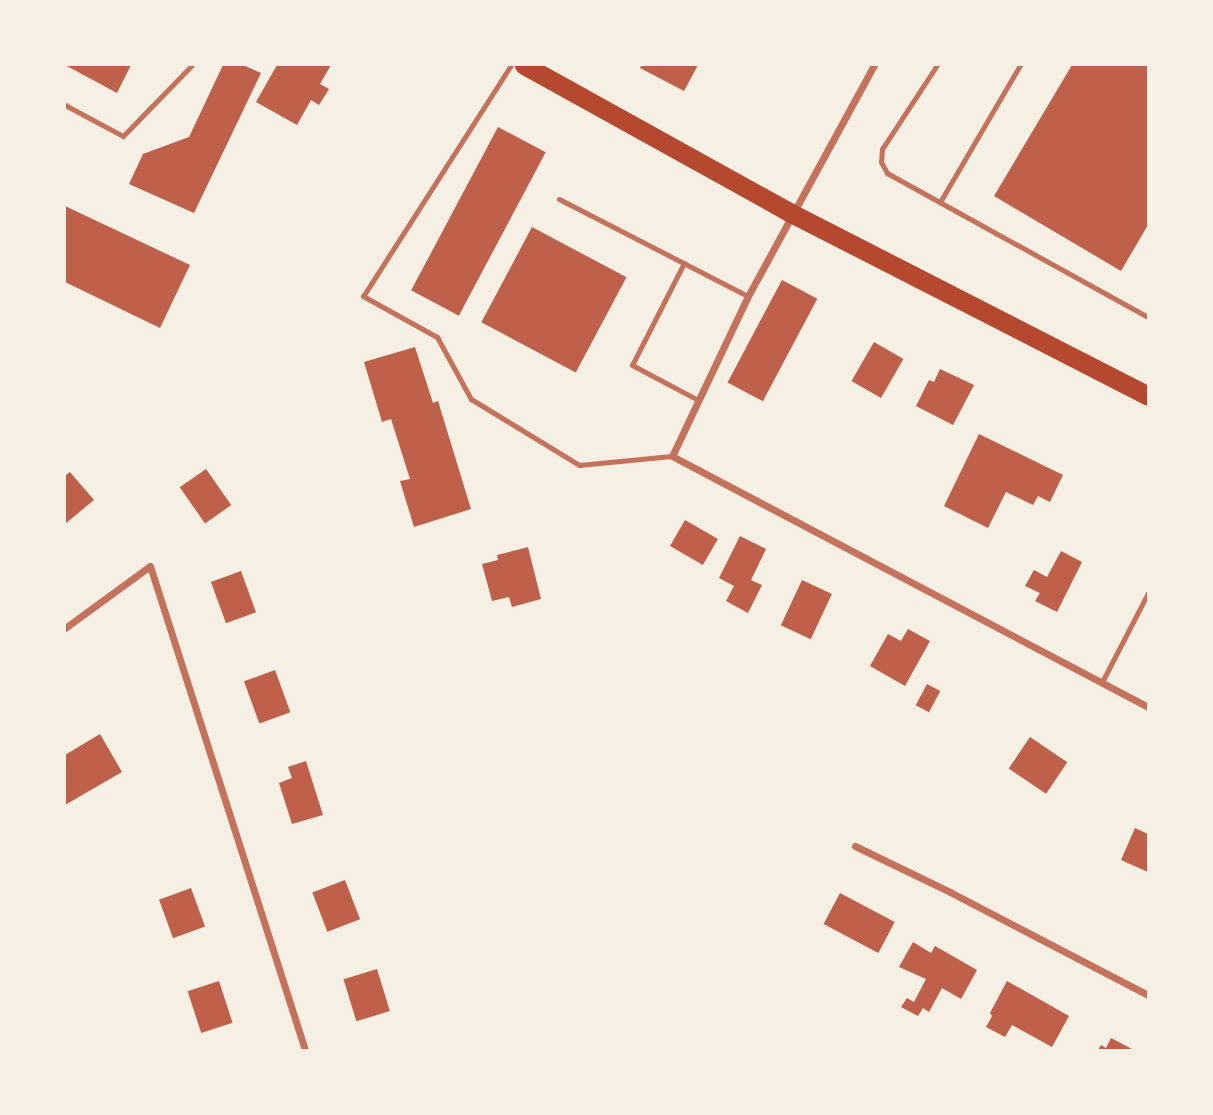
<!DOCTYPE html>
<style>
body{margin:0}
#map{position:relative;width:1213px;height:1115px;overflow:hidden;background:#f6efe4;font-family:"Fira Sans",sans-serif}
div>[style]{position:absolute}
[style*='--x']{left:calc(var(--x)*1px);top:calc(var(--y)*1px);width:calc(var(--w)*1px);rotate:calc(var(--a)*1deg)}
.building>*{inset:0;background:#bf614a;transform-origin:0 0}
.service>*{height:5px;margin:-2.5px;padding:0 2.5px;transform-origin:2.5px;border-radius:2.5px;background:#c5725c}
.minor>*{height:7px;margin:-3.5px;padding:0 3.5px;transform-origin:3.5px;border-radius:3.5px;background:#c5725c}
.trunk>*{height:19px;margin:-9.5px;padding:0 9.5px;transform-origin:9.5px;border-radius:9.5px;background:#b5482f}
span{translate:-50% -50%;white-space:nowrap;text-align:center;line-height:1.15;-webkit-text-stroke:5px #f6efe4;paint-order:stroke}
.frame{position:absolute;inset:0;border:66px solid #f6efe4;pointer-events:none}
</style>
<div id="map">
<div class="building">
<div style="clip-path:polygon(65px 65px,131px 65px,117px 93px)"></div>
<div style="clip-path:polygon(223px 65px,243px 65px,261px 73px,194px 213px,129px 184px,143px 154px,189px 137px)"></div>
<div style="clip-path:polygon(277px 65px,331px 65px,320px 84px,329px 89px,319px 105px,311px 100px,297px 125px,256px 102px)"></div>
<div style="clip-path:polygon(642px 65px,698px 65px,684px 91px,640px 68px)"></div>
<div style="clip-path:polygon(1072px 65px,1148px 65px,1148px 225px,1121px 271px,994px 196px)"></div>
<div style="left:498px;top:127px;width:54px;height:185px;rotate:28deg"></div>
<div style="clip-path:polygon(65px 206px,190px 265px,160px 328px,65px 282px)"></div>
<div style="left:532px;top:227px;width:107px;height:108px;rotate:28deg"></div>
<div style="left:782px;top:280px;width:40px;height:116px;rotate:28deg"></div>
<div style="left:874px;top:342px;width:34px;height:45px;rotate:30deg"></div>
<div style="clip-path:polygon(415px 347px,433px 403px,438px 401px,471px 509px,414px 527px,400px 481px,410px 479px,391px 419px,382px 422px,364px 362px)"></div>
<div style="clip-path:polygon(940px 369px,974px 385px,953px 425px,916px 406px,929px 380px,934px 382px)"></div>
<div style="clip-path:polygon(979px 434px,1063px 475px,1050px 502px,1038px 496px,1033px 505px,1006px 492px,988px 528px,944px 506px)"></div>
<div style="left:206px;top:469px;width:44px;height:32px;rotate:55deg"></div>
<div style="clip-path:polygon(70px 472px,94px 500px,65px 524px,65px 476px)"></div>
<div style="left:685px;top:520px;width:38px;height:30px;rotate:30deg"></div>
<div style="clip-path:polygon(740px 536px,766px 549px,751px 580px,762px 585px,748px 613px,726px 601px,734px 586px,719px 578px)"></div>
<div style="clip-path:polygon(528px 547px,541px 599px,512px 607px,509px 597px,492px 601px,482px 564px,498px 560px,497px 555px)"></div>
<div style="clip-path:polygon(1061px 551px,1082px 562px,1057px 612px,1035px 601px,1040px 593px,1025px 586px,1034px 570px,1047px 577px)"></div>
<div style="left:241px;top:571px;width:44px;height:32px;rotate:70deg"></div>
<div style="left:802px;top:580px;width:33px;height:50px;rotate:25deg"></div>
<div style="clip-path:polygon(908px 629px,930px 641px,905px 686px,870px 666px,888px 634px,901px 641px)"></div>
<div style="left:275px;top:670px;width:45px;height:33px;rotate:70deg"></div>
<div style="left:927px;top:684px;width:15px;height:24px;rotate:28deg"></div>
<div style="clip-path:polygon(100px 734px,122px 772px,65px 805px,65px 755px)"></div>
<div style="left:1030px;top:737px;width:45px;height:38px;rotate:34deg"></div>
<div style="clip-path:polygon(306px 761px,323px 815px,292px 824px,279px 783px,292px 778px,288px 767px)"></div>
<div style="clip-path:polygon(1135px 828px,1148px 834px,1148px 872px,1121px 860px)"></div>
<div style="left:345px;top:880px;width:42px;height:35px;rotate:69deg"></div>
<div style="left:191px;top:888px;width:41px;height:34px;rotate:70deg"></div>
<div style="left:840px;top:893px;width:62px;height:35px;rotate:28deg"></div>
<div style="clip-path:polygon(913px 942px,931px 953px,935px 946px,977px 970px,961px 999px,942px 988px,929px 1012px,923px 1008px,918px 1016px,901px 1007px,907px 998px,914px 1002px,926px 979px,899px 967px)"></div>
<div style="left:377px;top:969px;width:44px;height:35px;rotate:73deg"></div>
<div style="left:219px;top:981px;width:44px;height:33px;rotate:72deg"></div>
<div style="clip-path:polygon(1007px 981px,1069px 1016px,1052px 1047px,1012px 1025px,1005px 1037px,986px 1027px,992px 1016px,990px 1013px)"></div>
<div style="clip-path:polygon(1111px 1038px,1134px 1050px,1098px 1050px,1101px 1045px,1106px 1048px)"></div>
</div>
<div class="service">
<div style="--x:511;--y:65;--w:274;--a:122.6"></div>
<div style="--x:363;--y:296;--w:85;--a:29"></div>
<div style="--x:437;--y:337;--w:71;--a:61.3"></div>
<div style="--x:471;--y:399;--w:127;--a:31.4"></div>
<div style="--x:579;--y:465;--w:93;--a:-5.5"></div>
<div style="--x:937;--y:65;--w:100;--a:123.2"></div>
<div style="--x:882;--y:149;--w:13;--a:94"></div>
<div style="--x:881;--y:162;--w:13;--a:61"></div>
<div style="--x:887;--y:173;--w:298;--a:28.9"></div>
<div style="--x:65;--y:105;--w:66;--a:28.1"></div>
<div style="--x:123;--y:136;--w:99;--a:-45.8"></div>
<div style="--x:559;--y:199;--w:212;--a:27.2"></div>
<div style="--x:940;--y:202;--w:159;--a:-59.7"></div>
<div style="--x:684;--y:263;--w:114;--a:117"></div>
<div style="--x:632;--y:365;--w:75;--a:27.9"></div>
<div style="--x:1102;--y:682;--w:100;--a:-62.7"></div>
</div>
<div class="minor">
<div style="--x:874;--y:65;--w:263;--a:118.6"></div>
<div style="--x:748;--y:296;--w:177;--a:115.4"></div>
<div style="--x:672;--y:456;--w:538;--a:27.8"></div>
<div style="--x:65;--y:628;--w:105;--a:-36.1"></div>
<div style="--x:150;--y:566;--w:508;--a:72.24"></div>
<div style="--x:855;--y:846;--w:106;--a:25.8"></div>
<div style="--x:950;--y:892;--w:223;--a:27.5"></div>
</div>
<div class="trunk">
<div style="--x:524;--y:65;--w:305;--a:29"></div>
<div style="--x:791;--y:213;--w:401;--a:27.1"></div>
</div>
<div class="frame"></div>
</div>
